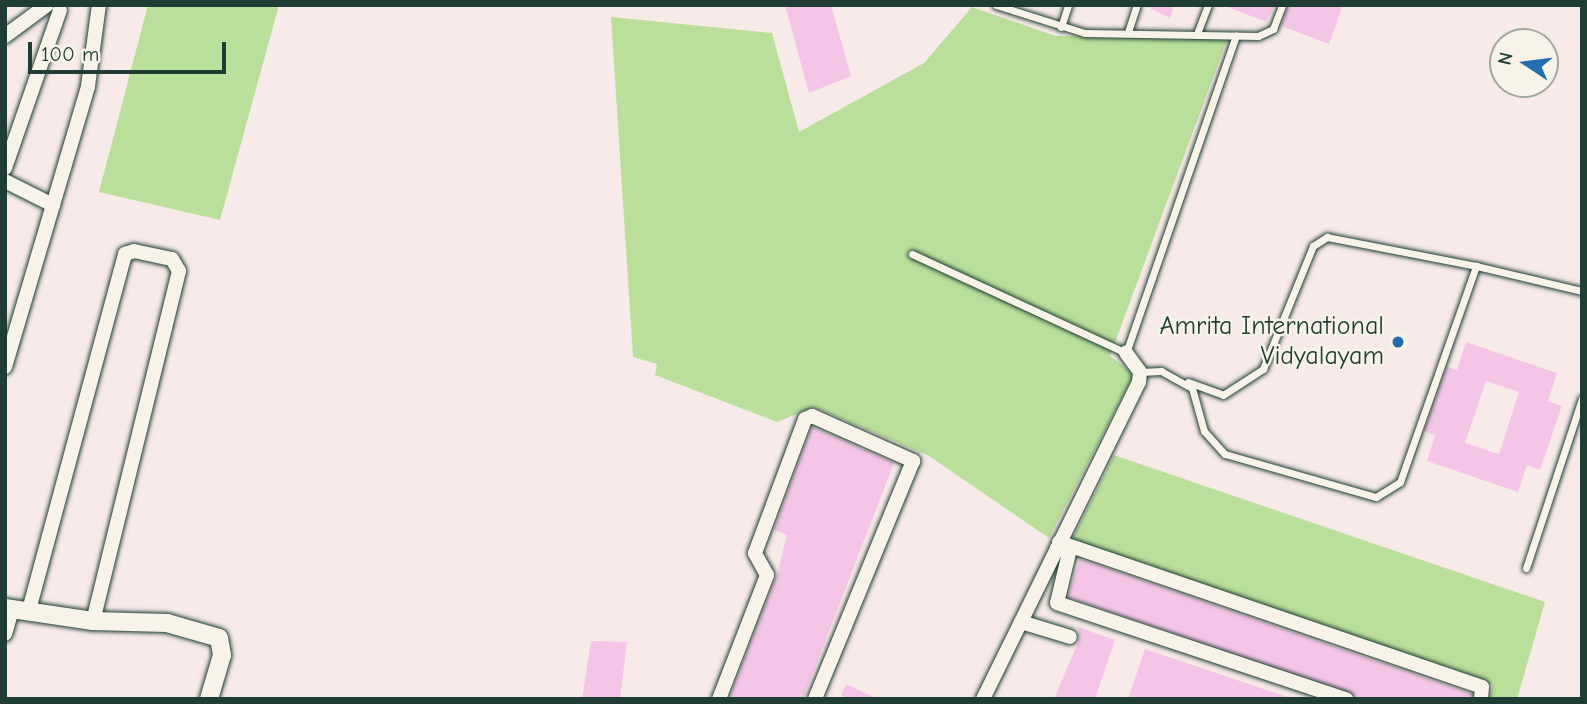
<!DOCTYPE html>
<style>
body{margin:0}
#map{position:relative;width:1587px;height:704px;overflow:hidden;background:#f7eae8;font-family:"Comic Neue",sans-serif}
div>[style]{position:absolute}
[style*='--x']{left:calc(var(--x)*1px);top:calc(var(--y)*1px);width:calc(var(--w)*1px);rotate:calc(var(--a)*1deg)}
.green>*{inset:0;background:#badf9a}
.building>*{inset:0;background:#f5c5e7}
.roads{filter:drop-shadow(0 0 2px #1f3d34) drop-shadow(0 0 2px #1f3d34)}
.service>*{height:7px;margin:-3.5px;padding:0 3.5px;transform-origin:3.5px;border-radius:3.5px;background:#f7f3e8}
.minor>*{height:14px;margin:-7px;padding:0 7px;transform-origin:7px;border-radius:7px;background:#f7f3e8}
.tertiary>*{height:18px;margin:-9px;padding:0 9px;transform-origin:9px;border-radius:9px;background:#f7f3e8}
.dots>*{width:19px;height:19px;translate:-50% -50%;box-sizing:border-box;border:4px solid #f7f3e8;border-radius:50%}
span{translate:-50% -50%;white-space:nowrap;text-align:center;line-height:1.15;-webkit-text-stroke:5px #f7f3e8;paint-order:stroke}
.poi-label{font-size:26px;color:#1f3d34}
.right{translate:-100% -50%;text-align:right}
.frame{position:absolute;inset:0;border:7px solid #1f3d34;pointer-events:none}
.north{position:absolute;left:1489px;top:28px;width:70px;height:70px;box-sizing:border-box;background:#f7f3e8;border:2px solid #a1aaa0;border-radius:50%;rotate:283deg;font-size:19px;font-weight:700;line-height:28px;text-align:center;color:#1f3d34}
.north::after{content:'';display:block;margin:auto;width:24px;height:32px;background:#1f6fb2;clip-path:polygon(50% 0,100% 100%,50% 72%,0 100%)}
.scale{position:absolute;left:28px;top:42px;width:198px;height:32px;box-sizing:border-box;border:4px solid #1f3d34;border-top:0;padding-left:9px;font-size:21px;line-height:24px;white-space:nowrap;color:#1f3d34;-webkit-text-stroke:5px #f7f3e8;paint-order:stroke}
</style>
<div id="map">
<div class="green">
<div style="clip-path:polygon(148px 5px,279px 5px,220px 220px,99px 192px)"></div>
<div style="clip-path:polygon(972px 7px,1056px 36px,1228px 37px,1110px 356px,1134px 374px,1049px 538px,929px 456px,814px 407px,777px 422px,655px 375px,657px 364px,633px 357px,611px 17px,772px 33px,799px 132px,924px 63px)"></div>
<div style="clip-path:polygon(1114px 455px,1545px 602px,1517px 699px,1489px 699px,1493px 685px,1071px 542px)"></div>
</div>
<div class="building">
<div style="clip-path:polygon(785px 5px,831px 5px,851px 76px,809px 93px)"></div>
<div style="clip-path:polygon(1143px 5px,1174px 5px,1170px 18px)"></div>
<div style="clip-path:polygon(1223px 5px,1275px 5px,1266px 22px)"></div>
<div style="clip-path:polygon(1288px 5px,1343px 5px,1329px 44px,1281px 26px)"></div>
<div style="clip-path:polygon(evenodd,1466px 342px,1557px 373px,1548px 401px,1562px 406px,1540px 470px,1527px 465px,1518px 492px,1427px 461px,1435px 435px,1424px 431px,1447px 367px,1457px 370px,1466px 342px,1486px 381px,1519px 392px,1499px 454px,1465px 443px,1486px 381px)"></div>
<div style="clip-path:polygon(812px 427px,894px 463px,803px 699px,729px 699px,776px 578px,787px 535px,774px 530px)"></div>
<div style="clip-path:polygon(1080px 559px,1472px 694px,1471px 699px,1361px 699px,1068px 597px)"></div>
<div style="clip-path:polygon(1078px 627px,1115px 640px,1095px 699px,1054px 699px,1079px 640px)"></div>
<div style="clip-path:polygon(591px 641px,627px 642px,620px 699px,582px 699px)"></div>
<div style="clip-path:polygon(1145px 649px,1288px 697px,1287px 699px,1128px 699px)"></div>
<div style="clip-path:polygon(846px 684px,878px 699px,849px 699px,841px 695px)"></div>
</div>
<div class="roads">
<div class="service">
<div style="--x:996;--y:5;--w:93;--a:17.5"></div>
<div style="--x:1085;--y:33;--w:173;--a:1"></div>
<div style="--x:1258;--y:36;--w:17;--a:-25"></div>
<div style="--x:1273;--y:29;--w:26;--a:-69"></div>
<div style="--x:1061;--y:27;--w:23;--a:-72"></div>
<div style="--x:1198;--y:31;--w:28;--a:-69"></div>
<div style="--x:1128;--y:32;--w:28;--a:-72"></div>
<div style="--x:912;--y:254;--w:236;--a:24.8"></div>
<div style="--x:1126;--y:353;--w:336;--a:-70.9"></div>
<div style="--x:1140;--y:372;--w:21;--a:-3"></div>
<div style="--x:1161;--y:371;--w:35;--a:29"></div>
<div style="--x:1192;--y:388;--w:45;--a:74.4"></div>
<div style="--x:1204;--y:431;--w:31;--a:48"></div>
<div style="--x:1225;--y:454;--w:157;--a:15.9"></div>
<div style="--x:1376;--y:497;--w:28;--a:-32"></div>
<div style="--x:1400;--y:482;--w:229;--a:-70.6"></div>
<div style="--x:1476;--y:266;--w:109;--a:13.3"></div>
<div style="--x:1188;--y:382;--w:37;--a:20"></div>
<div style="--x:1223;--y:395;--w:48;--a:-33"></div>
<div style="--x:1263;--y:369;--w:133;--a:-67.9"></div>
<div style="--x:1313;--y:246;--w:17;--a:-33"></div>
<div style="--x:1327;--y:237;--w:152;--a:11"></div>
<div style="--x:1526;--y:568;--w:178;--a:-71.7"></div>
</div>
<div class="minor">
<div style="--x:5;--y:36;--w:52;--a:-36.4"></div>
<div style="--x:5;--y:168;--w:167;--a:-70.8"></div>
<div style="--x:5;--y:181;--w:54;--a:26.6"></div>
<div style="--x:5;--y:367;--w:293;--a:-73.5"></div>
<div style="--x:88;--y:86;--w:82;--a:-82.3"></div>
<div style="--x:1059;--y:542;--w:447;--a:18.9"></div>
<div style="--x:1482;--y:687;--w:12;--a:95"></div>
<div style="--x:1057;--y:548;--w:13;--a:23"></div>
<div style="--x:1069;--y:553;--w:51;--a:103.5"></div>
<div style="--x:1057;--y:603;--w:305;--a:18.4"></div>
<div style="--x:29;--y:610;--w:369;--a:-74.9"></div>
<div style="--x:125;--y:254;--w:9;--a:-18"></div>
<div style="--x:134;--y:251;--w:39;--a:12"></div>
<div style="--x:172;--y:259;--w:14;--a:60"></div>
<div style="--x:179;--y:271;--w:360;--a:103.8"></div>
<div style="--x:1021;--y:622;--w:51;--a:17"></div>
<div style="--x:5;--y:634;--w:25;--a:-74"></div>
<div style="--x:719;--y:699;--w:133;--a:-68.8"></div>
<div style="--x:767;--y:575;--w:25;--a:-119"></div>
<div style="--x:755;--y:553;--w:143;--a:-69.5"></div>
<div style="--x:805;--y:419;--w:8;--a:-23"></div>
<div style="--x:812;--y:416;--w:111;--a:24"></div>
<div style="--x:913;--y:461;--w:257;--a:112.4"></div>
<div style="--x:983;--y:699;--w:353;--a:-63.8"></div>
<div style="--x:1139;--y:382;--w:10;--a:-84"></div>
<div style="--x:1140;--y:372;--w:24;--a:-126"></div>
</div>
<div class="tertiary">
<div style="--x:5;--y:608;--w:89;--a:8.4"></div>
<div style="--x:93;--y:621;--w:74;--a:1.5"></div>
<div style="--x:167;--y:623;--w:54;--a:16.1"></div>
<div style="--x:219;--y:638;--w:17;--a:80"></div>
<div style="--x:222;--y:655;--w:46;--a:106.5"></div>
</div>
</div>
<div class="dots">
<div style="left:1398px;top:342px;background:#1f6fb2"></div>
</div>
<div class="poi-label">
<span class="right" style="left:1384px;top:342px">Amrita International<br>Vidyalayam</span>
</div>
<div class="frame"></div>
<div class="north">N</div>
<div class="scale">100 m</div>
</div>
